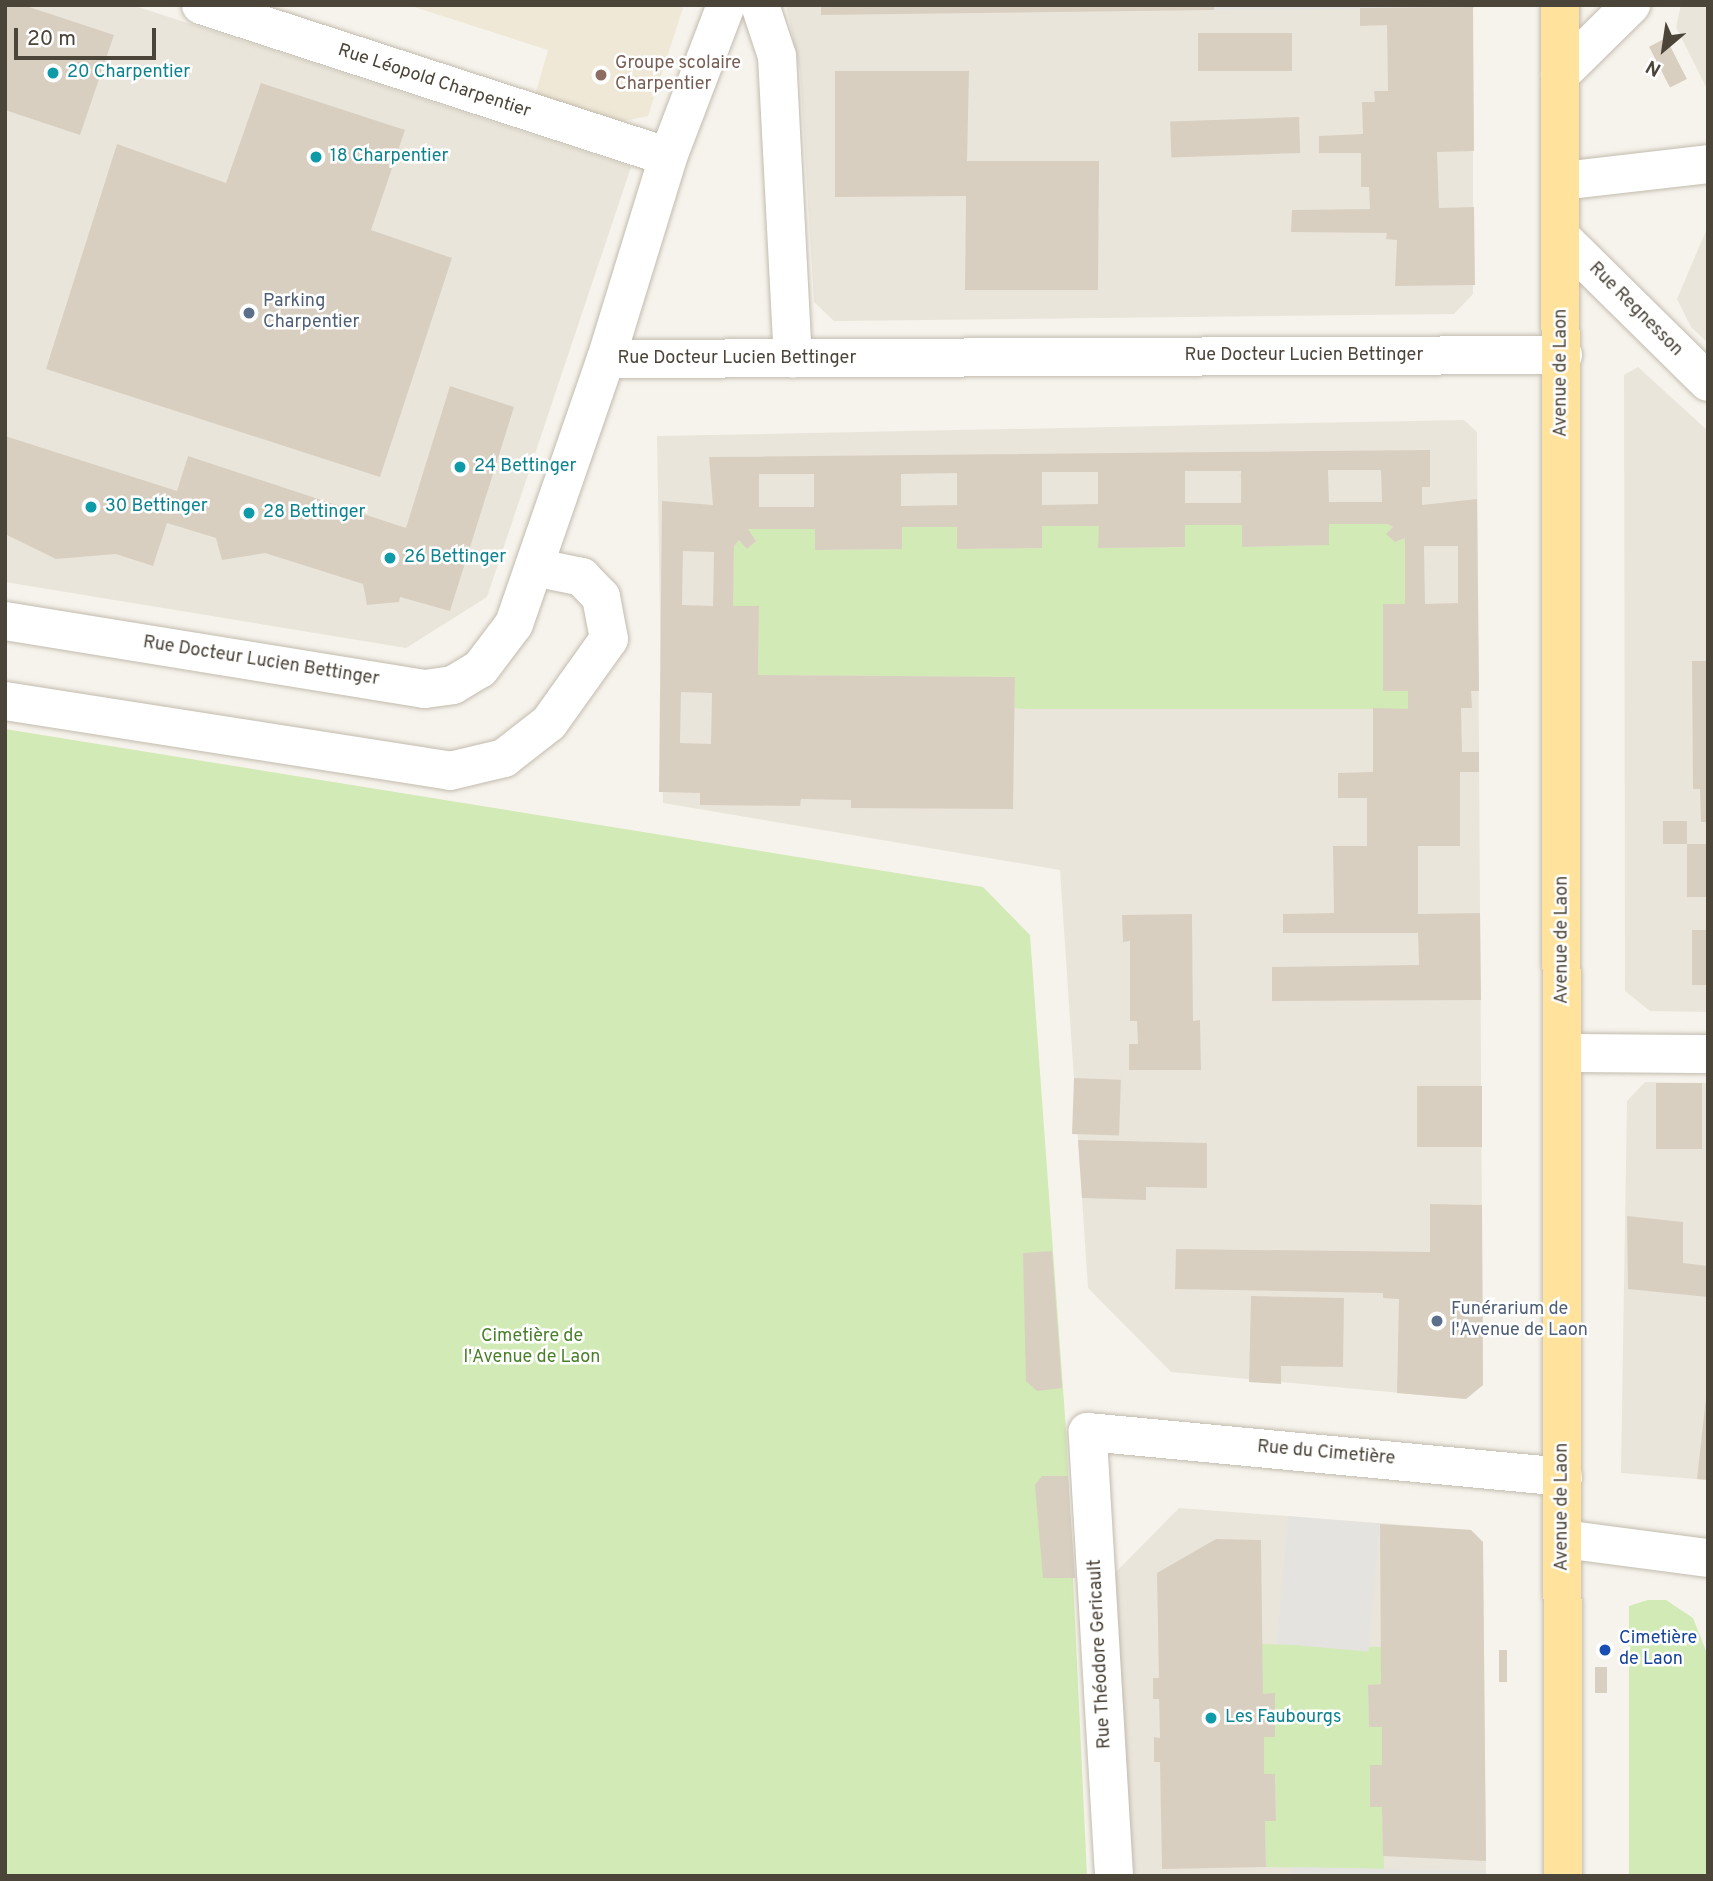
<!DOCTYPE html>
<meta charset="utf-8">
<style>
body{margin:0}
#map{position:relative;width:1713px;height:1881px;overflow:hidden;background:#f6f3ec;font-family:Overpass,sans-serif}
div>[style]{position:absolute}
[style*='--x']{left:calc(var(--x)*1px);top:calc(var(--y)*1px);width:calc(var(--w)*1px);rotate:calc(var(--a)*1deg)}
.residential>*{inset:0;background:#eae5da}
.education>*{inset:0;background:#efe8d6}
.green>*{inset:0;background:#d2eab5}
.parking>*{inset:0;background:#e5e3e0;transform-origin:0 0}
.building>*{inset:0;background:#d8cfc1;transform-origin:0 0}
.roads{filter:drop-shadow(0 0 2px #c2bbae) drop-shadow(0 0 2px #c2bbae)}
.minor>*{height:38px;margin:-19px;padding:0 19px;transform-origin:19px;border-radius:19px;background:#fff}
.major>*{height:38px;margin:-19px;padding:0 19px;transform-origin:19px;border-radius:19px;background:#ffe39c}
.dots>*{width:19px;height:19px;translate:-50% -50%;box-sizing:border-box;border:4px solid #fff;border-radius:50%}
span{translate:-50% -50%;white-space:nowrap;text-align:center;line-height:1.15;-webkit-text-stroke:5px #fff;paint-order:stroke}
.education-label{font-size:18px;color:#785e54}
.left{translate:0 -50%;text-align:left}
.culture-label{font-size:18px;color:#0d838f}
.street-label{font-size:18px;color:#4b4439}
.service-label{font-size:18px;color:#4e5e75}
.park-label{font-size:18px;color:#4a7f2a}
.transit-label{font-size:18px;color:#164399}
.frame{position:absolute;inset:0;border:7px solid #4b4439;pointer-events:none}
.north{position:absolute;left:1629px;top:14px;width:70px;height:70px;-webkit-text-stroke:5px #fff;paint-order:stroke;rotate:209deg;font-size:19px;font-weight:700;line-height:28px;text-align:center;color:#4b4439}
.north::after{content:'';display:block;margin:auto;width:24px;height:32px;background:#4b4439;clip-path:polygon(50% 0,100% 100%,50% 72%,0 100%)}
.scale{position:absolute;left:14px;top:28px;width:142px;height:32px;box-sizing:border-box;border:4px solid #4b4439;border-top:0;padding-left:9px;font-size:21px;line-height:24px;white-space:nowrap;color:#4b4439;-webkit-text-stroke:5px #fff;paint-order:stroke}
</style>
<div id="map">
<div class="residential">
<div style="clip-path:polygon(5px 5px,132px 5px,631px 167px,487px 597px,406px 648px,5px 582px)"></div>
<div style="clip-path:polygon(786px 5px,1473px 5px,1473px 294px,1454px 314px,834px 321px,814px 302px,800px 72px)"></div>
<div style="clip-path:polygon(1681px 5px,1708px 5px,1708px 91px,1676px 27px)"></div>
<div style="clip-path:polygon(1708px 226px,1708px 343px,1691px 327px,1677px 299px)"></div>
<div style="clip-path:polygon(1638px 367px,1708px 431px,1708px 1012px,1650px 1011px,1625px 991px,1624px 375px)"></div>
<div style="clip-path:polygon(1464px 420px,1477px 432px,1483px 1385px,1466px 1399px,1171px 1372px,1088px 1288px,1060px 870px,663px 803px,657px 436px)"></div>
<div style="clip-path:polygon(1645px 1082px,1708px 1083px,1708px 1480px,1621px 1473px,1627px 1101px)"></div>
<div style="clip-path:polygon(1179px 1508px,1471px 1530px,1483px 1542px,1486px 1876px,1134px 1876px,1112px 1576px)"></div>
</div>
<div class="education">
<div style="clip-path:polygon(408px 5px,684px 5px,648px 116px,609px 124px,534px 99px,548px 50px)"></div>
</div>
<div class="green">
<div style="clip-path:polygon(1329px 524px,1388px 524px,1393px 527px,1387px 534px,1395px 542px,1405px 538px,1405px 604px,1383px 604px,1383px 691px,1408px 691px,1408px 709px,1027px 709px,1015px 708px,1015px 677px,758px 675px,759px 607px,733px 606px,734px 546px,739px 540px,747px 549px,756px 541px,748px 529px,815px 529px,815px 550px,901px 549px,902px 527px,957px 527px,958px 549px,1042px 548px,1042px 526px,1099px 526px,1099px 548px,1185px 547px,1185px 525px,1242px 525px,1242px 547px,1328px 545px)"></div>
<div style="clip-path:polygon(5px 729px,983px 887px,1030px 935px,1066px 1430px,1087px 1876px,5px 1876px)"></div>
<div style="clip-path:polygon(1648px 1600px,1666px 1600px,1693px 1618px,1708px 1656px,1708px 1876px,1629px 1876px,1629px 1606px)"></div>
<div style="clip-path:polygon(1262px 1644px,1381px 1647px,1381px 1684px,1368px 1685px,1369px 1727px,1382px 1727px,1382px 1765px,1370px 1765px,1370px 1807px,1382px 1807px,1384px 1869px,1266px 1867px,1265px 1821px,1276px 1821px,1275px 1774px,1264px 1774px,1264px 1737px,1275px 1736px,1275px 1694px,1263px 1694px)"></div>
</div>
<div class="parking">
<div style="clip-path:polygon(1214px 5px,1474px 5px,1474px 8px,1214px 10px)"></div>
<div style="left:1288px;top:1516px;width:92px;height:128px;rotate:5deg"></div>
<div style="clip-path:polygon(1293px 1867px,1486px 1871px,1486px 1876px,1292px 1876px)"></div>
</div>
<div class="building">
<div style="clip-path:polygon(5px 5px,23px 5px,114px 35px,80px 135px,5px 110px)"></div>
<div style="clip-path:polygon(821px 5px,1214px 5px,1214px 10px,821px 15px)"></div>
<div style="clip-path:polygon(1473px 7px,1474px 151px,1437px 152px,1439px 208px,1474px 207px,1475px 285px,1395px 286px,1397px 240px,1386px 239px,1387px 233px,1291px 232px,1292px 210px,1370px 209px,1369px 187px,1361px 187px,1361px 153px,1319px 153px,1319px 136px,1363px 134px,1362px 102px,1375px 102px,1374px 91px,1388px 91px,1387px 25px,1360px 26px,1360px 8px)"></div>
<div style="left:1292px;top:33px;width:38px;height:94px;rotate:90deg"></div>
<div style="left:1666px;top:38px;width:46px;height:19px;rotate:63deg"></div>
<div style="clip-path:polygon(835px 71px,969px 71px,967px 161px,1099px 161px,1098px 290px,965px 290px,966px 196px,835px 197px)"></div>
<div style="clip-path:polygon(261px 83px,405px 130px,371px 230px,452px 258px,380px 477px,46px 369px,117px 144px,226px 183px)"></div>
<div style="left:1299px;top:117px;width:36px;height:129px;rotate:88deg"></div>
<div style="clip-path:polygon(450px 386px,514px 407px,450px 611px,400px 597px,399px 602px,367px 605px,363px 584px,265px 553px,222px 560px,216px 538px,167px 523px,153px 566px,116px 554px,56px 559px,5px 534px,5px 436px,177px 491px,188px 456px,406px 528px)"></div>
<div style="clip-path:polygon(evenodd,1430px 450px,1430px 487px,1422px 487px,1422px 505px,1477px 499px,1479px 691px,1471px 691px,1472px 708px,1461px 708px,1462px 752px,1479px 752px,1479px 772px,1460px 772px,1460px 846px,1418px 846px,1418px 914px,1480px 913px,1481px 1000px,1272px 1001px,1272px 967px,1419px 965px,1418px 933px,1283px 933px,1283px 914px,1334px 913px,1333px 846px,1367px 846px,1367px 798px,1338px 798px,1338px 773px,1373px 772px,1373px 708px,1408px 709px,1408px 691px,1383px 691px,1383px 604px,1405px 604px,1405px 538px,1395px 542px,1386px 534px,1393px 527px,1388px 524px,1329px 524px,1329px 545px,1242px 547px,1242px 525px,1185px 525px,1185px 547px,1098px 548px,1099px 526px,1042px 526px,1042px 548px,957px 549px,957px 527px,902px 527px,902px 549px,815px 550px,815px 529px,748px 529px,756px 541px,747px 549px,739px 540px,734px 546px,733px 606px,759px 606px,758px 675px,1015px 677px,1013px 809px,851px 808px,851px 800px,801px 799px,800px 806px,700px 805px,700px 793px,659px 792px,662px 501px,713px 505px,709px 457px,1430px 450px,1328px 470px,1381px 470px,1382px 502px,1329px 502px,1328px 470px,1430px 450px,1185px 471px,1241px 471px,1241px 503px,1185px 503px,1185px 471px,1430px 450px,1042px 472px,1098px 472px,1098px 504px,1042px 505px,1042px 472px,1430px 450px,957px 473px,957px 505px,901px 506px,901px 474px,957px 473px,1430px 450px,759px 474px,814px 474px,814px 507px,759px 507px,759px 474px,1430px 450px,1424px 546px,1458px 546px,1458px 603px,1425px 604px,1424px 546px,1430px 450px,683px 551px,714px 552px,713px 606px,682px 605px,683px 551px,1430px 450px,681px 692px,712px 693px,711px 744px,680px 743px,681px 692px)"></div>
<div style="clip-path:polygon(1692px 661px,1708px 661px,1708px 822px,1701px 822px,1700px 789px,1693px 789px)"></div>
<div style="left:1663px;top:821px;width:24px;height:23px"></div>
<div style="left:1687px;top:844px;width:21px;height:53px"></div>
<div style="clip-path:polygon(1192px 914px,1193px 1021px,1200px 1020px,1201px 1070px,1129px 1070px,1129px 1044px,1138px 1044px,1137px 1021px,1130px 1021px,1130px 941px,1123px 942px,1122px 915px)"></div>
<div style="left:1692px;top:930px;width:16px;height:55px"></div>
<div style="left:1074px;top:1078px;width:47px;height:56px;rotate:2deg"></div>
<div style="left:1656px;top:1083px;width:46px;height:66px"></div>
<div style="left:1417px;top:1086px;width:65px;height:61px"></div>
<div style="clip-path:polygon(1078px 1140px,1207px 1143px,1207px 1188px,1146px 1187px,1146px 1200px,1082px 1198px)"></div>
<div style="clip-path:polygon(1430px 1204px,1482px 1205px,1483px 1385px,1466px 1399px,1397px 1393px,1399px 1299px,1383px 1298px,1383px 1293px,1175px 1289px,1176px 1249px,1430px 1252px)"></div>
<div style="clip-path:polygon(1627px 1216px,1683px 1222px,1683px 1263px,1708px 1266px,1708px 1297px,1628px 1289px)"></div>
<div style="clip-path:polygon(1052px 1251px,1062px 1388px,1037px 1391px,1026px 1381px,1023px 1253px)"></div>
<div style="clip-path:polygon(1251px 1296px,1344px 1298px,1343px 1367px,1281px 1366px,1281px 1384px,1249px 1382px)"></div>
<div style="clip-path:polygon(1706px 1398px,1708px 1398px,1708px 1480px,1697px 1479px)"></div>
<div style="clip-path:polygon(1042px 1476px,1068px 1476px,1075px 1578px,1043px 1578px,1035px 1485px)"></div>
<div style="clip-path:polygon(1380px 1524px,1471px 1530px,1483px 1542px,1486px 1861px,1383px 1856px,1382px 1807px,1370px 1807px,1370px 1765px,1382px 1765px,1382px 1727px,1369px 1727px,1368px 1685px,1381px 1684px)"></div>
<div style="clip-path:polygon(1216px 1539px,1261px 1540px,1263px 1694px,1275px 1693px,1275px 1737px,1264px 1737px,1264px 1774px,1275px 1774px,1276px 1821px,1265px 1821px,1266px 1867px,1162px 1869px,1160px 1762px,1154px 1762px,1154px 1737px,1160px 1738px,1159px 1699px,1153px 1699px,1153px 1678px,1159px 1678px,1157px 1573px)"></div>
<div style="left:1499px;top:1650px;width:8px;height:32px"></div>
<div style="left:1595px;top:1667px;width:12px;height:26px"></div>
</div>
<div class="roads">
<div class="minor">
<div style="--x:201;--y:5;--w:491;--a:18"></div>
<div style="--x:760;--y:5;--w:54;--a:71.6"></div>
<div style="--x:777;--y:56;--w:303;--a:87"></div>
<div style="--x:1560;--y:75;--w:100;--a:-44.6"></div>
<div style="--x:1562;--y:181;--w:147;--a:-6.6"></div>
<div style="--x:1562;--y:238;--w:205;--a:44.6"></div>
<div style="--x:606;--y:359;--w:957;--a:-0.24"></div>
<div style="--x:5;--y:621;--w:425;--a:9.2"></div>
<div style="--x:425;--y:689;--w:28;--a:-8"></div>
<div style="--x:453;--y:685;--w:31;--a:-31"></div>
<div style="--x:480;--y:669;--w:56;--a:-52.9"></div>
<div style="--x:514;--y:624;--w:281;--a:-70.9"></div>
<div style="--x:606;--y:359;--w:211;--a:-72.9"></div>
<div style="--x:668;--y:157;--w:163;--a:-69.1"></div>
<div style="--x:5;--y:701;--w:450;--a:8.9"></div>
<div style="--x:450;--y:771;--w:56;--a:-13.5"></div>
<div style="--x:504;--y:758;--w:57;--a:-37.9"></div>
<div style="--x:549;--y:723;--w:103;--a:-54.5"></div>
<div style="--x:609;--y:639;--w:43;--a:-100.8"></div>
<div style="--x:601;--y:597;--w:28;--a:-134"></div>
<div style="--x:582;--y:577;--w:49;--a:-168.2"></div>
<div style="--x:1563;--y:1053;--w:145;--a:0.4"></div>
<div style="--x:1563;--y:1539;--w:146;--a:7.5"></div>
<div style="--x:1114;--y:1876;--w:445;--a:-93.4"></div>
<div style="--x:1088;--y:1432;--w:477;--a:5.4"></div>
</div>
<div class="major">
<div style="--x:1560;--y:5;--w:1871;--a:89.91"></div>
</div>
</div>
<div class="dots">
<div style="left:53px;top:73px;background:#0f9aa8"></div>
<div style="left:601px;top:75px;background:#8d6e63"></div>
<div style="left:316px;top:157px;background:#0f9aa8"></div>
<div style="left:249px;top:313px;background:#5c6f8a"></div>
<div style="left:460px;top:467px;background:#0f9aa8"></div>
<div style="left:91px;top:507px;background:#0f9aa8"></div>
<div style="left:249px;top:513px;background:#0f9aa8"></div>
<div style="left:390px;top:558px;background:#0f9aa8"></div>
<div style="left:1437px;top:1321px;background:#5c6f8a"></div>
<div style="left:1605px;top:1650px;background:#1a4fb4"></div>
<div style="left:1211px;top:1718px;background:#0f9aa8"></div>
</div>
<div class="education-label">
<span class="left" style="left:615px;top:75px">Groupe scolaire<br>Charpentier</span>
</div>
<div class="culture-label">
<span class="left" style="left:67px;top:73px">20 Charpentier</span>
<span class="left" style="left:330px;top:157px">18 Charpentier</span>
<span class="left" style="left:474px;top:467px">24 Bettinger</span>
<span class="left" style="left:105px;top:507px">30 Bettinger</span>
<span class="left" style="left:263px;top:513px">28 Bettinger</span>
<span class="left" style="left:404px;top:558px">26 Bettinger</span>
<span class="left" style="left:1225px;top:1718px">Les Faubourgs</span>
</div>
<div class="street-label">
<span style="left:434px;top:82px;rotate:18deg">Rue Léopold Charpentier</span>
<span style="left:1635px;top:310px;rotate:45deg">Rue Regnesson</span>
<span style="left:1304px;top:356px">Rue Docteur Lucien Bettinger</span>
<span style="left:737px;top:359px">Rue Docteur Lucien Bettinger</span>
<span style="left:1562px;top:373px;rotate:-90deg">Avenue de Laon</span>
<span style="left:261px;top:662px;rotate:9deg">Rue Docteur Lucien Bettinger</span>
<span style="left:1563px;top:940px;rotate:-90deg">Avenue de Laon</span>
<span style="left:1326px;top:1454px;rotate:5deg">Rue du Cimetière</span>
<span style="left:1563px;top:1507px;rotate:-90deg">Avenue de Laon</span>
<span style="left:1101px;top:1654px;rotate:-93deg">Rue Théodore Gericault</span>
</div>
<div class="service-label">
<span class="left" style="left:263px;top:313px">Parking<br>Charpentier</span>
<span class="left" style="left:1451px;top:1321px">Funérarium de<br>l'Avenue de Laon</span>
</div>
<div class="park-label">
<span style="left:532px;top:1348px">Cimetière de<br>l'Avenue de Laon</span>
</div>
<div class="transit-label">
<span class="left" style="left:1619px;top:1650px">Cimetière<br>de Laon</span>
</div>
<div class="frame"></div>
<div class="north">N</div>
<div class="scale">20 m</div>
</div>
